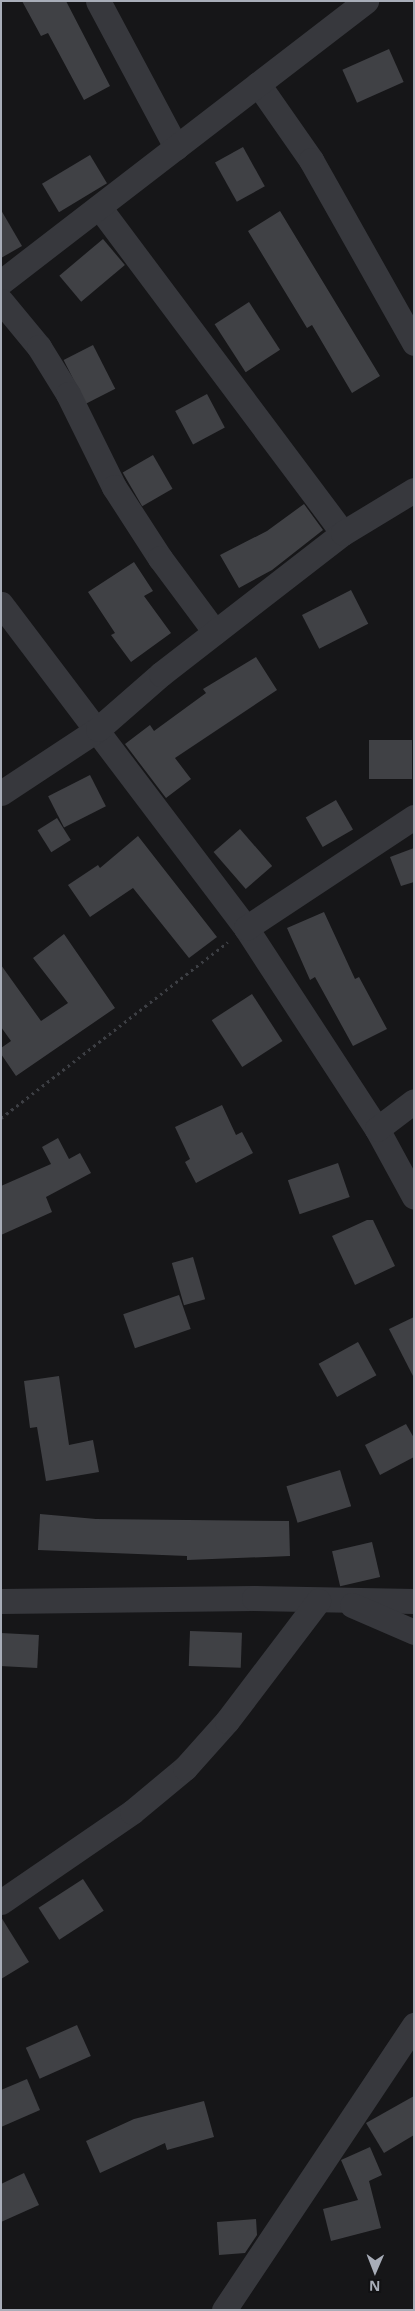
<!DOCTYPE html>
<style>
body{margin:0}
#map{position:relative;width:415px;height:2311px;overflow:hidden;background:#161618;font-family:"Open Sans",sans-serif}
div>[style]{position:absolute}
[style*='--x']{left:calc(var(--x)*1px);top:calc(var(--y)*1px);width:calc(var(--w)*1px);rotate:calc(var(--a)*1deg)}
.building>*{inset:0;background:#404145;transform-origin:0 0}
.path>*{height:3px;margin-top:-1.5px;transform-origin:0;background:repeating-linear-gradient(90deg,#3d3f44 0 2.5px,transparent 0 6.5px)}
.minor>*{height:25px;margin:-12.5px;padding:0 12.5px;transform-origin:12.5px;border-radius:12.5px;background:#37383d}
span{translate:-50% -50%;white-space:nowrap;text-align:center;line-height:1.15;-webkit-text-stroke:4px #111113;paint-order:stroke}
.frame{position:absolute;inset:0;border:2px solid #a8adb8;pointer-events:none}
.north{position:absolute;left:350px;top:2246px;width:50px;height:50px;-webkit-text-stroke:4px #111113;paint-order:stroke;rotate:181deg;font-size:14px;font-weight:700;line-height:20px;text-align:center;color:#a8adb8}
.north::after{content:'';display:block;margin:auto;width:18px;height:22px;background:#a8adb8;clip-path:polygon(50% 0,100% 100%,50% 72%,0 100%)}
</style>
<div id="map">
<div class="building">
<div style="clip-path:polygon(22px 1px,66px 1px,110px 86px,84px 100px,48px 33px,41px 36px)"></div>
<div style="left:389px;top:49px;width:36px;height:51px;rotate:66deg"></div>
<div style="left:243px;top:147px;width:45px;height:32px;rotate:61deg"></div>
<div style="left:90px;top:155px;width:33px;height:56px;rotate:59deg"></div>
<div style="clip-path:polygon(1px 210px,22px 246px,1px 258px)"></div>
<div style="clip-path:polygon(280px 211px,380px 376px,352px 393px,312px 325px,307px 328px,248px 231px)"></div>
<div style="left:103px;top:239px;width:34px;height:57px;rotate:50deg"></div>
<div style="left:249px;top:302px;width:57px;height:41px;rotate:57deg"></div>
<div style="left:93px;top:345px;width:49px;height:33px;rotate:63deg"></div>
<div style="left:207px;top:394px;width:38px;height:36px;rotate:62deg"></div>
<div style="left:153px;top:455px;width:39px;height:35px;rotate:60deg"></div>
<div style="clip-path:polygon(304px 504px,323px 530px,272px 570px,239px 588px,220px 555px,267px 531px)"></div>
<div style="clip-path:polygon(134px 562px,153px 591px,144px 596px,171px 633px,131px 662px,111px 635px,115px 633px,88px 592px)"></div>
<div style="left:351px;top:590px;width:38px;height:55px;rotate:63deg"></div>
<div style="clip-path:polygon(256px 657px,277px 690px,175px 758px,191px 779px,166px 798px,125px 744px,150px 725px,154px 731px,206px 693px,203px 689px)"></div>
<div style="left:369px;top:740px;width:43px;height:39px"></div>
<div style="left:90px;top:775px;width:35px;height:47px;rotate:63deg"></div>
<div style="left:336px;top:800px;width:34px;height:35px;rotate:60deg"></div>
<div style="left:57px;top:818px;width:26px;height:23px;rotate:58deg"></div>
<div style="left:240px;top:829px;width:49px;height:35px;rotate:49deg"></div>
<div style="clip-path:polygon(138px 836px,217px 937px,189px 958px,133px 888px,90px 917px,68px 885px,98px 865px,100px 868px)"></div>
<div style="clip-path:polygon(414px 848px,414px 882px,401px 886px,390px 857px)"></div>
<div style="clip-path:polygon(324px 912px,355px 979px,359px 977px,387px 1029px,353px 1046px,315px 977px,310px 980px,287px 928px)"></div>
<div style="clip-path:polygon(64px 934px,115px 1008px,16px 1076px,1px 1054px,1px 1048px,11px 1041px,1px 1027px,1px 965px,41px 1021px,68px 1003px,33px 958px)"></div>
<div style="left:252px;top:994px;width:56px;height:48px;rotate:57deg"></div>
<div style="clip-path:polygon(222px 1105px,236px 1135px,242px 1132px,253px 1153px,196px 1183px,185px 1162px,190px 1159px,175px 1127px)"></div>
<div style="clip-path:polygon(58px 1138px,69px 1159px,80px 1153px,91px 1173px,46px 1197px,52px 1212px,1px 1235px,1px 1186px,51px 1164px,42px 1147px)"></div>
<div style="left:338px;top:1163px;width:36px;height:53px;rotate:71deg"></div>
<div style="clip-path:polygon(367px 1220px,373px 1220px,395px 1266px,355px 1285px,332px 1236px)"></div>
<div style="left:193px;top:1257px;width:44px;height:22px;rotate:74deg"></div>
<div style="left:179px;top:1295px;width:36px;height:59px;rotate:71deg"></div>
<div style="clip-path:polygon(414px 1317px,414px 1378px,389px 1329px)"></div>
<div style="left:358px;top:1342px;width:38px;height:45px;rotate:61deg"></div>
<div style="clip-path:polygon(59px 1376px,69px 1445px,93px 1440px,99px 1472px,46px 1481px,37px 1427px,30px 1428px,24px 1381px)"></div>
<div style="clip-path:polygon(406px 1424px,414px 1438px,414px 1457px,380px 1475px,365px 1445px)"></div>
<div style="left:340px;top:1470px;width:38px;height:56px;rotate:73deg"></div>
<div style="clip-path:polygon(40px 1514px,96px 1519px,289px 1521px,290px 1556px,187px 1560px,187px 1556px,38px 1550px)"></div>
<div style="left:372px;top:1542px;width:36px;height:41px;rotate:77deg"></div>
<div style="left:190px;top:1631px;width:52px;height:35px;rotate:2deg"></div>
<div style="left:1px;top:1633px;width:38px;height:33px;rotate:3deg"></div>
<div style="left:83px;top:1879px;width:38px;height:53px;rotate:57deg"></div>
<div style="clip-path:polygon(1px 1917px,29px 1962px,1px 1979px)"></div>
<div style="left:77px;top:2025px;width:34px;height:56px;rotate:66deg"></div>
<div style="clip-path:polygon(27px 2079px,40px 2110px,1px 2127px,1px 2090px)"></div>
<div style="clip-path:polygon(414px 2096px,414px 2135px,384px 2153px,366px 2123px)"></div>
<div style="clip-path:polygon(204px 2101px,214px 2137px,167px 2150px,165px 2143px,100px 2173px,86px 2141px,134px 2119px)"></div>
<div style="clip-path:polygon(370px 2147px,382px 2175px,369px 2181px,381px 2228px,331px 2241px,323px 2209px,358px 2200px,341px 2160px)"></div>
<div style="clip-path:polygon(24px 2173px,39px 2205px,1px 2222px,1px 2184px)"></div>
<div style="clip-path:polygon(256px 2219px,257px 2235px,245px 2253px,219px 2255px,217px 2222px)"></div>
</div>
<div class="path">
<div style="--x:1;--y:1118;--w:287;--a:-37.8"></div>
</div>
<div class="minor">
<div style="--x:98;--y:1;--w:166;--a:61.9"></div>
<div style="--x:258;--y:84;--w:93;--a:55.1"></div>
<div style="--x:311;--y:160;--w:210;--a:60.6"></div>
<div style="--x:99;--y:207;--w:407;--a:53.2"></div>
<div style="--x:1;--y:282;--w:461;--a:-37.6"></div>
<div style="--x:1;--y:301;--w:60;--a:50.4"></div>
<div style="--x:39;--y:347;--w:55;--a:58.3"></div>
<div style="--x:68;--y:394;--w:104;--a:63.7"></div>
<div style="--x:114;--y:487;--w:85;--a:57.1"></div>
<div style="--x:160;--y:558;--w:92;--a:53.4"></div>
<div style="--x:1;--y:604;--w:406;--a:52.9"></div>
<div style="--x:246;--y:928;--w:240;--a:56.9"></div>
<div style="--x:377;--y:1129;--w:77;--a:61.4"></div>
<div style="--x:1;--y:793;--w:116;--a:-33.4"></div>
<div style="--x:98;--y:729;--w:84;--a:-41.1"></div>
<div style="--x:161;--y:674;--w:230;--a:-37.8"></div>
<div style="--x:343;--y:533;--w:83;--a:-31.2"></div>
<div style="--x:246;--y:928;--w:201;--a:-33.5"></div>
<div style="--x:377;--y:1129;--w:46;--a:-37.1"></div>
<div style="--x:1;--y:1601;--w:253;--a:-0.7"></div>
<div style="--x:254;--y:1598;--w:160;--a:1.1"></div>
<div style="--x:352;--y:1605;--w:68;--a:23.5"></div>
<div style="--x:1;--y:1902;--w:159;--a:-34.5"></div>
<div style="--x:132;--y:1812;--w:69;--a:-39.7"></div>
<div style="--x:185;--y:1768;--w:63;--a:-48.2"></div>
<div style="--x:227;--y:1721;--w:151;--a:-52.8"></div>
<div style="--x:224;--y:2310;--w:343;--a:-56.3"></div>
</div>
<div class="frame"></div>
<div class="north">N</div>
</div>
